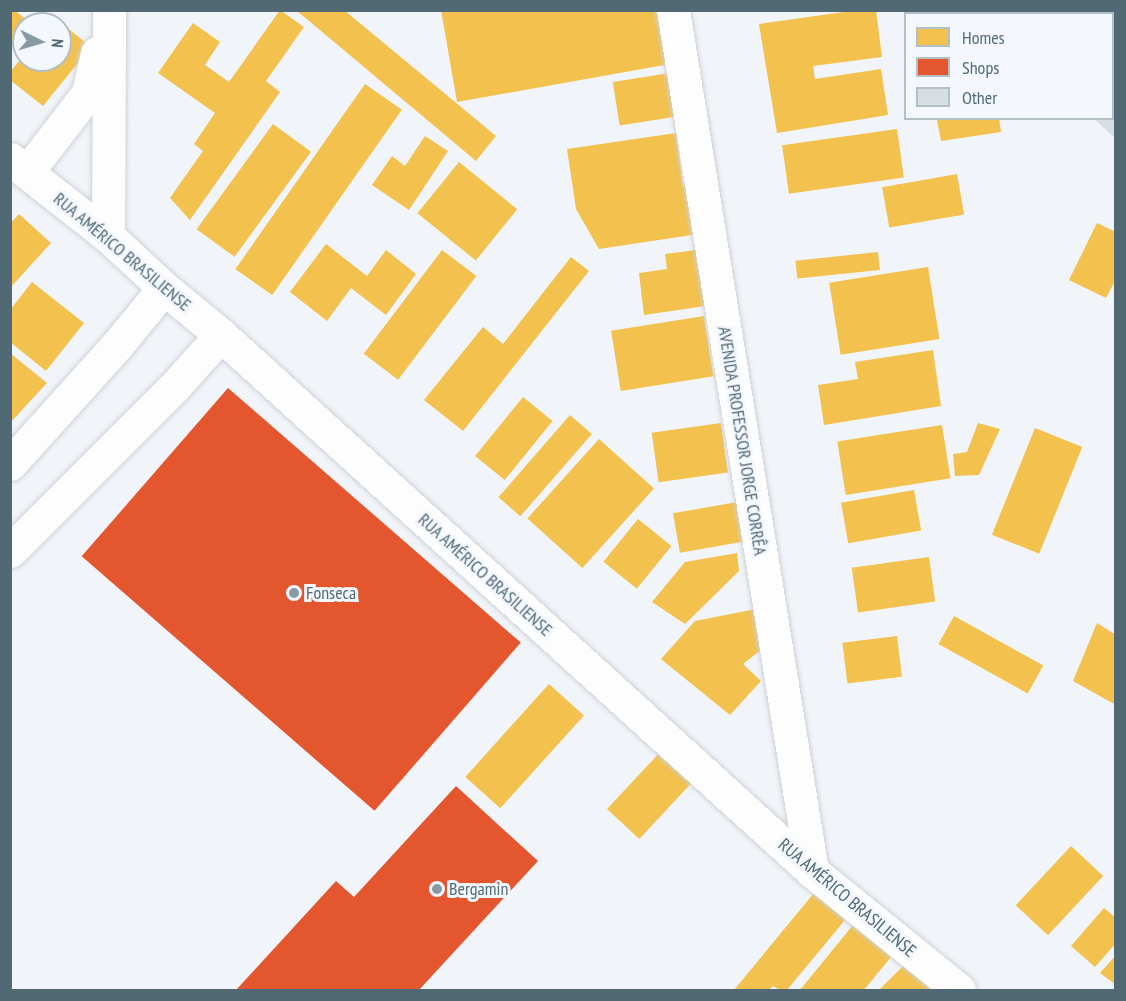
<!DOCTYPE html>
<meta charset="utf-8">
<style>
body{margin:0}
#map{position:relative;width:1126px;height:1001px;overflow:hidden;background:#f1f4f8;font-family:"PT Sans Narrow",sans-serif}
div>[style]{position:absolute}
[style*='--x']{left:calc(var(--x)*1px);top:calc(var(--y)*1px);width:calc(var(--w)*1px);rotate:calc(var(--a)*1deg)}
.homes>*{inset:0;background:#f2c14e;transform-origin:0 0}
.shops>*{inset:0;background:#e4572e;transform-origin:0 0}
.building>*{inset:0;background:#d7dee3;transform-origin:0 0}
.roads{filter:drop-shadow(0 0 2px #cdd2d7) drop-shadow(0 0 2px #cdd2d7)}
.street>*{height:33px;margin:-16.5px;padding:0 16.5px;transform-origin:16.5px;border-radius:16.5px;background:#fdfdfe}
.dots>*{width:16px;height:16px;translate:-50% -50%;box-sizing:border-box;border:3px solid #f4f8fe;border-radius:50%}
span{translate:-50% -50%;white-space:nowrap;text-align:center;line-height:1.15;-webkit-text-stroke:6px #f4f8fe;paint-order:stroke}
.street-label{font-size:18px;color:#516975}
.poi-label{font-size:18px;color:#516975}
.left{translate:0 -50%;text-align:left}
.frame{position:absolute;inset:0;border:12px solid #516975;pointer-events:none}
.legend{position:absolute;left:904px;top:12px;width:210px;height:108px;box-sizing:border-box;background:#f4f8fe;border:2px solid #b3bfc7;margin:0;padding:8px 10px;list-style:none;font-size:18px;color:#516975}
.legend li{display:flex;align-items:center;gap:12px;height:30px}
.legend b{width:30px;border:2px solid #b3bfc7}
.north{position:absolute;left:12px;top:12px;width:60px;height:60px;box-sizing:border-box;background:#f4f8fe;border:2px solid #b3bfc7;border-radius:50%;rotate:95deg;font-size:16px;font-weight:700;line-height:24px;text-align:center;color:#516975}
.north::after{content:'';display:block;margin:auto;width:21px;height:27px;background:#899aa3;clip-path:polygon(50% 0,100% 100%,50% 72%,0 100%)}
</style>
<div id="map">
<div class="homes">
<div style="clip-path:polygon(10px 10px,14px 10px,32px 24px,24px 24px,24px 33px,10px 50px)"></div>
<div style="clip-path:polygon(280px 10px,304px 27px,266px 81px,280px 92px,190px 220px,170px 198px,203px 151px,194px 144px,215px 113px,158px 73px,193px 23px,220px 42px,205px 65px,229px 82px)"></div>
<div style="clip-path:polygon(296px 10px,344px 10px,496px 136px,476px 161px)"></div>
<div style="clip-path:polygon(441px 10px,660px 10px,670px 64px,457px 102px)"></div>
<div style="clip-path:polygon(858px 10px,876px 10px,882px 57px,813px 66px,815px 79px,881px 69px,888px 115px,777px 133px,759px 24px)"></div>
<div style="clip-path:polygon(54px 17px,91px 47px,43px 106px,10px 80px,10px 72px,24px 55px,24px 60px,60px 60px,60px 24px,49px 24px)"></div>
<div style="left:676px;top:72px;width:44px;height:64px;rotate:81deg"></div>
<div style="left:365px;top:84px;width:45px;height:226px;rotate:35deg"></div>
<div style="clip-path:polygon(951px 118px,999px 118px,1001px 132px,941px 141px,937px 120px)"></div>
<div style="left:273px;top:124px;width:47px;height:130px;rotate:36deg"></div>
<div style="left:897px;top:129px;width:49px;height:116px;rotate:82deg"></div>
<div style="clip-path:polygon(676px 133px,683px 186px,698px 184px,705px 233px,599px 249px,576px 209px,567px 149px)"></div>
<div style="clip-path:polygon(425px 136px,448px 151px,409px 210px,372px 185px,392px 156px,405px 166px)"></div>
<div style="left:459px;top:162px;width:75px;height:66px;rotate:39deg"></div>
<div style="left:957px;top:174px;width:41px;height:76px;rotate:80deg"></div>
<div style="clip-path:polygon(19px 214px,51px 243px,10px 288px,10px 224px)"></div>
<div style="clip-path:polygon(1097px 223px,1116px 232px,1116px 279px,1106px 298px,1069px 280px)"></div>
<div style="clip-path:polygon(326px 244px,367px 276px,386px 250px,416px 274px,386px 315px,351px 288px,327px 321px,290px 292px)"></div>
<div style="left:442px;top:250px;width:43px;height:130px;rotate:37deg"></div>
<div style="clip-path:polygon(696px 250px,705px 306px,644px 315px,639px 273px,667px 269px,665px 254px)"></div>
<div style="left:878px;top:252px;width:18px;height:83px;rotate:84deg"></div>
<div style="clip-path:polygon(571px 257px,589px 271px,463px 431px,424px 400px,483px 327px,503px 344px)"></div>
<div style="left:928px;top:267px;width:73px;height:100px;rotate:81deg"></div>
<div style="clip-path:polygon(32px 282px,84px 323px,46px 371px,10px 342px,10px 310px)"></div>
<div style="left:704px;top:316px;width:61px;height:94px;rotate:81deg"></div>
<div style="clip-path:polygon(933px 350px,941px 406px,824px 425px,818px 385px,858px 379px,855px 362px)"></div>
<div style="clip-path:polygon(10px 353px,47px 383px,10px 423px)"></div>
<div style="left:523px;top:397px;width:38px;height:76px;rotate:39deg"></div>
<div style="left:570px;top:415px;width:29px;height:109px;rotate:41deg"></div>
<div style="left:721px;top:423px;width:50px;height:70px;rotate:82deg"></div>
<div style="clip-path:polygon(978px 423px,1000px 429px,979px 475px,955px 476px,953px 454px,967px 452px)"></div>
<div style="left:942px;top:425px;width:54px;height:106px;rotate:81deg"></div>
<div style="left:1035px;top:428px;width:51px;height:115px;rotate:22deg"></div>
<div style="left:599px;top:439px;width:74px;height:107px;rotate:42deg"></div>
<div style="left:914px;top:490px;width:41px;height:74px;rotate:80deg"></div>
<div style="left:737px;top:502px;width:40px;height:65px;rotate:80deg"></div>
<div style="left:638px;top:519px;width:43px;height:55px;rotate:39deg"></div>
<div style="clip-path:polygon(737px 553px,739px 571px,685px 624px,652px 602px,685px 562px)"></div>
<div style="left:929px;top:557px;width:45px;height:78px;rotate:82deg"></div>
<div style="clip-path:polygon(756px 609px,761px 650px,743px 664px,761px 681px,730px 715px,661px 659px,695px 621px)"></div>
<div style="left:954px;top:616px;width:102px;height:32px;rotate:29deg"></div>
<div style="clip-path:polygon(1097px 623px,1116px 635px,1116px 705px,1073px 681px)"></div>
<div style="left:897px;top:636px;width:41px;height:55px;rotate:83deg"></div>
<div style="left:549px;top:684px;width:47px;height:125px;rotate:42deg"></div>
<div style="left:663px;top:749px;width:44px;height:82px;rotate:43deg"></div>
<div style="left:1071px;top:846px;width:44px;height:81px;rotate:43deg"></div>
<div style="clip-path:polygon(814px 893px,845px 920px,787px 990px,780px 990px,773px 986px,769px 990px,734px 990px)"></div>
<div style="clip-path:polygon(1104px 908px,1116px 918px,1116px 943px,1095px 967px,1071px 946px)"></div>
<div style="clip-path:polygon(853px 925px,891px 957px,864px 990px,800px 990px)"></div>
<div style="clip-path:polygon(1116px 955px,1116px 985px,1100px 973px)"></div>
<div style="clip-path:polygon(906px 963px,935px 990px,879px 990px)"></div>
</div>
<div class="shops">
<div style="left:228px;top:388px;width:388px;height:223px;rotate:41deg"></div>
<div style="clip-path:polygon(456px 786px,538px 861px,419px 990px,236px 990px,336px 881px,354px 897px)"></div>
</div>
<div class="building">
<div style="left:941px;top:10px;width:42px;height:5px"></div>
<div style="left:1009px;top:10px;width:54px;height:5px"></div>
<div style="clip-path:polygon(1112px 52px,1116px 54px,1116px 139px,1093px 118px,1112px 118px)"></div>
</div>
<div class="roads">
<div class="street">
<div style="--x:673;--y:10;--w:872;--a:80.83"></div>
<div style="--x:10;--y:159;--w:125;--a:38.2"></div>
<div style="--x:108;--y:236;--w:76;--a:42.9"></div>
<div style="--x:164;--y:288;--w:74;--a:39.5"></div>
<div style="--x:221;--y:335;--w:798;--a:42.21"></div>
<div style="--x:812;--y:871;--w:189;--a:39"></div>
<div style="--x:27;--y:172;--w:100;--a:-52.3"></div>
<div style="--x:88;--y:93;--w:41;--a:-77.3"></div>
<div style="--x:108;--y:236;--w:226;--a:-89.7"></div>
<div style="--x:10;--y:464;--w:161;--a:-48"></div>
<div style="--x:118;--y:344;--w:72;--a:-50.6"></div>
<div style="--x:10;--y:551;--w:233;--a:-45"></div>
<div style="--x:175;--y:386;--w:69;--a:-48"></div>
</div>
</div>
<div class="dots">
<div style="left:294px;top:593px;background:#899aa3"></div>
<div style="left:437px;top:889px;background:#899aa3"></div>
</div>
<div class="street-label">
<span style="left:122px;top:252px;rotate:40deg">RUA AMÉRICO BRASILIENSE</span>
<span style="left:742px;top:441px;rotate:81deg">AVENIDA PROFESSOR JORGE CORRÊA</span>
<span style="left:485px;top:575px;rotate:42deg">RUA AMÉRICO BRASILIENSE</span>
<span style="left:847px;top:898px;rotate:40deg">RUA AMÉRICO BRASILIENSE</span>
</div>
<div class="poi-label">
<span class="left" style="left:306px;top:593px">Fonseca</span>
<span class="left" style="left:449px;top:889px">Bergamin</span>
</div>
<div class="frame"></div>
<ul class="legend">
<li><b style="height:16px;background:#f2c14e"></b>Homes</li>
<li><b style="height:16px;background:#e4572e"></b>Shops</li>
<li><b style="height:16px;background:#d7dee3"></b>Other</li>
</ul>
<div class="north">N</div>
</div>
